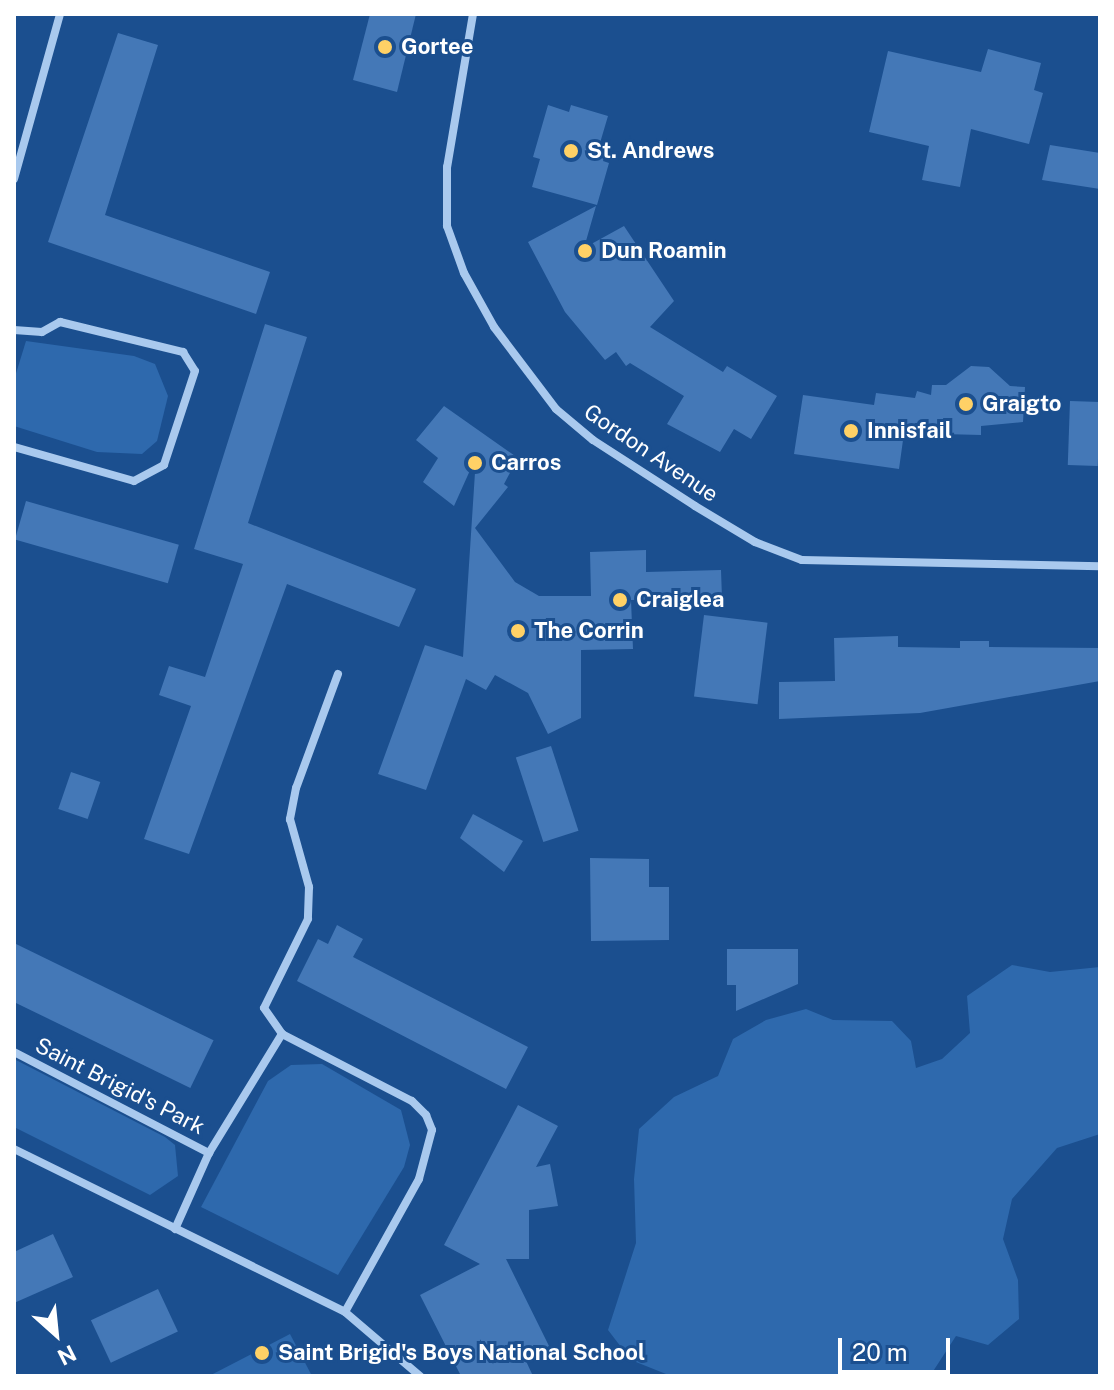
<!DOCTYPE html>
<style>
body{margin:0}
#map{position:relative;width:1114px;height:1390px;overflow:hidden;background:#1b4f8f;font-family:"Public Sans",sans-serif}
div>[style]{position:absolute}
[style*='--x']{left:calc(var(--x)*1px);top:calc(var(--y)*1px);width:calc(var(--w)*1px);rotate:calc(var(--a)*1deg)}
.green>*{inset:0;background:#2e69ad}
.building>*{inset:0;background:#4478b7;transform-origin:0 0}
.street>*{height:8px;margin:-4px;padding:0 4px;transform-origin:4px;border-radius:4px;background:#a9c9ee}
.dots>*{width:22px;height:22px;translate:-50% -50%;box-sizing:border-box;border:4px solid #1b4f8f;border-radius:50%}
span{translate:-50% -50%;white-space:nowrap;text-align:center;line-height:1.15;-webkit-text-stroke:6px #1b4f8f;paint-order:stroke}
.poi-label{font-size:22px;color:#fff;font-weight:700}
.left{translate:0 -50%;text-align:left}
.street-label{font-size:22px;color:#fff}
.frame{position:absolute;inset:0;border:16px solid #fff;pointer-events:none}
.north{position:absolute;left:16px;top:1294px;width:80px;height:80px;-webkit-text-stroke:6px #1b4f8f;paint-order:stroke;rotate:153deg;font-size:22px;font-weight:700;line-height:32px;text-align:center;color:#fff}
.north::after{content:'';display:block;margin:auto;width:28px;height:36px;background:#fff;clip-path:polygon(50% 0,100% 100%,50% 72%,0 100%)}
.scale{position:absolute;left:838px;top:1338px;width:112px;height:36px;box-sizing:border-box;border:4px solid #fff;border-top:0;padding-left:10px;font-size:24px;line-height:28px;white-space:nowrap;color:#fff;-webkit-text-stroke:6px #1b4f8f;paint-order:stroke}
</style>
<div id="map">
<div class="green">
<div style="clip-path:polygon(26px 341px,134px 356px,155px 364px,168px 396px,157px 441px,142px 454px,97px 452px,14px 426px,14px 380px)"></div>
<div style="clip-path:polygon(1012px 965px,1050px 972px,1100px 967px,1100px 1134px,1057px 1148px,1012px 1199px,1003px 1239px,1018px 1280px,1019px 1319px,988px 1345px,956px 1336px,930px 1376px,671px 1376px,631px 1360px,608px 1330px,636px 1243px,634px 1179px,639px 1129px,674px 1097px,718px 1076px,733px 1039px,766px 1020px,806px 1009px,833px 1020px,892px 1021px,911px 1041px,916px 1068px,942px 1059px,970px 1033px,967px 996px)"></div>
<div style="clip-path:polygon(14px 1059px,165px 1137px,175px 1145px,178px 1176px,150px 1195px,14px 1127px)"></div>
<div style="clip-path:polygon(322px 1064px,401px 1110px,410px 1145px,404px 1167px,338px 1275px,201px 1207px,268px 1081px,291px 1065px)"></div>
<div style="clip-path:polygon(290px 1334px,312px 1376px,209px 1376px)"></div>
</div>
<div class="building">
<div style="clip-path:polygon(370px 14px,416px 14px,397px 92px,353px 80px)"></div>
<div style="clip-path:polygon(118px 33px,158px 45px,105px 215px,270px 272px,256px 314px,48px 242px)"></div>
<div style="clip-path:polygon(988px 49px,1041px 63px,1034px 90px,1043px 93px,1029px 144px,971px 129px,960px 187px,922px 180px,929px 146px,869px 132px,888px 51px,981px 72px)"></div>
<div style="clip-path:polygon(548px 105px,569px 112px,571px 105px,608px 116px,600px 143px,608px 145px,603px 161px,609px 163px,597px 205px,532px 187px,540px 159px,533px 157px)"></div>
<div style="clip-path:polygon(1050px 145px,1100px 153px,1100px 189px,1042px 180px)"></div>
<div style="clip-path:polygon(596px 206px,584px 248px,624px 226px,674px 301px,650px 327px,723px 372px,727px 366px,777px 396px,751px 439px,734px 429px,720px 452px,667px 424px,684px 396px,630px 363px,626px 366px,616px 352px,605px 360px,565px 312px,528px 242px)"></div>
<div style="clip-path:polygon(265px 324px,307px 337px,248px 523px,416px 589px,399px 627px,287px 584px,189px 854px,144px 839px,191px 706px,159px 695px,169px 666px,205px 677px,243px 564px,194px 549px)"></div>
<div style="clip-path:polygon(971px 366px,989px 367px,1010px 386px,1025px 387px,1023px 422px,981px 426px,981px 435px,904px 433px,899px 469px,794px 454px,803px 395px,874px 405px,876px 393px,915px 398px,917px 391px,931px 395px,932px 385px,946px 385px)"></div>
<div style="left:1070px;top:401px;width:30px;height:64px;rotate:2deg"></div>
<div style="clip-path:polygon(444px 406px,518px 458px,504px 484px,508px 487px,475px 528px,515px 582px,539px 596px,591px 596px,590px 552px,646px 550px,646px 572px,721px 570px,722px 598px,631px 600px,633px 649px,581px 650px,581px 718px,548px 734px,528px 693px,495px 675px,486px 690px,466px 679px,426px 790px,378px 774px,425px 645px,463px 657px,476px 457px,454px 506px,423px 482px,438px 458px,416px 440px)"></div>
<div style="left:26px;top:501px;width:159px;height:40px;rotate:16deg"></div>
<div style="left:704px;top:615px;width:64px;height:82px;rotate:7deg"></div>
<div style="clip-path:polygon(898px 636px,898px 647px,960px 648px,960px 641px,989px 641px,989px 647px,1100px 648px,1100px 681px,920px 713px,779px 719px,779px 682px,835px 681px,834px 638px)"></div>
<div style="left:551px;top:746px;width:89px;height:37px;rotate:72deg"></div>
<div style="left:71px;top:772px;width:31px;height:39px;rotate:19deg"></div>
<div style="clip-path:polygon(473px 814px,523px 841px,504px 872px,460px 838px)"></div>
<div style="clip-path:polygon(590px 858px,649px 859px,649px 887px,669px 887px,669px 940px,591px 941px)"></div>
<div style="clip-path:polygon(337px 925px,363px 939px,353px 957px,528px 1047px,506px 1089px,297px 981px,318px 939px,328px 944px)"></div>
<div style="left:14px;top:943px;width:222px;height:53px;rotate:26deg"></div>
<div style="clip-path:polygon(727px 949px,798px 949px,798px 984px,736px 1011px,736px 985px,727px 985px)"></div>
<div style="clip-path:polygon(518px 1105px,558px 1126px,536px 1167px,550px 1164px,558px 1206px,529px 1210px,529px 1259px,506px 1259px,549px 1346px,525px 1359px,533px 1376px,461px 1376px,420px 1295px,480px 1264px,444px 1245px)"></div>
<div style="clip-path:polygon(53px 1234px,73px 1277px,14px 1303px,14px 1252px)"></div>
<div style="left:158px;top:1289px;width:47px;height:74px;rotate:65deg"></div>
</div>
<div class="street">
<div style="--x:473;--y:14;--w:155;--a:99.6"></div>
<div style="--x:447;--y:167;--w:59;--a:90"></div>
<div style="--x:447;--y:226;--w:50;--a:70.1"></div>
<div style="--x:464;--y:273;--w:62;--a:60.9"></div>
<div style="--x:494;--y:327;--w:103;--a:52.9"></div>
<div style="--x:556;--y:409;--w:48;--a:40"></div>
<div style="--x:593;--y:440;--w:121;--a:32.9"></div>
<div style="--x:695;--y:506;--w:70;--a:31"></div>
<div style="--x:755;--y:542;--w:50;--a:21"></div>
<div style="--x:802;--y:560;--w:298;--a:1.2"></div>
<div style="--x:14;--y:179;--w:171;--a:-74.4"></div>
<div style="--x:14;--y:330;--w:28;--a:4"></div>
<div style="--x:42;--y:332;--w:21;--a:-29"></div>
<div style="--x:60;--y:322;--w:127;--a:13.7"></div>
<div style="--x:183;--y:352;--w:22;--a:58"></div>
<div style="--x:195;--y:371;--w:99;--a:108.3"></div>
<div style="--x:164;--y:465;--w:34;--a:152"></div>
<div style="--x:134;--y:481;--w:125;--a:-164.2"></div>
<div style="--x:338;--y:674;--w:121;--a:110.2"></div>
<div style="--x:296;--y:788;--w:32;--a:101"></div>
<div style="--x:290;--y:819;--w:71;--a:74.4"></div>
<div style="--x:309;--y:887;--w:32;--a:92"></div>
<div style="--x:308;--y:919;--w:99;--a:116.3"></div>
<div style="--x:264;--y:1008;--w:32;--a:55"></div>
<div style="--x:282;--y:1034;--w:146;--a:27.3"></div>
<div style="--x:412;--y:1101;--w:20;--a:45"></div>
<div style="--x:426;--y:1115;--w:16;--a:68"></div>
<div style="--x:432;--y:1130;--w:51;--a:104.9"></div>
<div style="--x:419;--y:1179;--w:152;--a:119.1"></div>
<div style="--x:14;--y:1052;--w:220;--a:27.4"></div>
<div style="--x:14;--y:1149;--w:369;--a:26.2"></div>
<div style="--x:345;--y:1312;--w:99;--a:40.5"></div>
<div style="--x:175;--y:1229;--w:83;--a:-65.9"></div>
<div style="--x:209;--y:1153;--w:140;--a:-58.5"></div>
</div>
<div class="dots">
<div style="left:385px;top:47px;background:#ffd166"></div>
<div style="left:571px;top:151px;background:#ffd166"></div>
<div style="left:585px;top:251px;background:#ffd166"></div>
<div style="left:966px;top:404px;background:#ffd166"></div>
<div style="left:851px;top:431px;background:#ffd166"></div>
<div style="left:475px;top:463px;background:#ffd166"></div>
<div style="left:620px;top:600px;background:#ffd166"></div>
<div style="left:518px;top:631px;background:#ffd166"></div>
<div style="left:262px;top:1353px;background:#ffd166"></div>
</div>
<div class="poi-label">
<span class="left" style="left:401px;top:47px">Gortee</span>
<span class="left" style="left:587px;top:151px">St. Andrews</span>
<span class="left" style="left:601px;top:251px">Dun Roamin</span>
<span class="left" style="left:982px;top:404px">Graigto</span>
<span class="left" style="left:867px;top:431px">Innisfail</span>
<span class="left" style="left:491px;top:463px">Carros</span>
<span class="left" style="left:636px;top:600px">Craiglea</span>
<span class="left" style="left:534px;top:631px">The Corrin</span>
<span class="left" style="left:278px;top:1353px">Saint Brigid's Boys National School</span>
</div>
<div class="street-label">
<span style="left:651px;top:453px;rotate:34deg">Gordon Avenue</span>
<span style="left:120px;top:1086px;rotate:27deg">Saint Brigid's Park</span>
</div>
<div class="frame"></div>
<div class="north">N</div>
<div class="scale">20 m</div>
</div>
